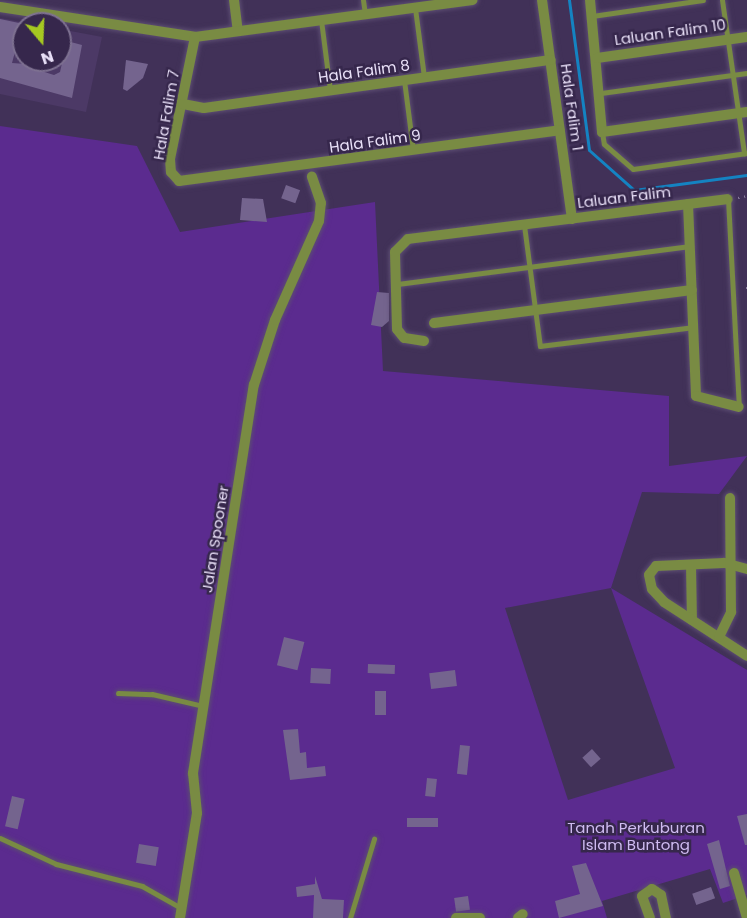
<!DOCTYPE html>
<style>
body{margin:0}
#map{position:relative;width:747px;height:918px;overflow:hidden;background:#413158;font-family:Poppins,sans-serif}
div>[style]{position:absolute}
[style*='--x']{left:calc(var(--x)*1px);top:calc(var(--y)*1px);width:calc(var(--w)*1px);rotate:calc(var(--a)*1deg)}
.built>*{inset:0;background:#4c3966}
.green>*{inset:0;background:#5b2b8f}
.stream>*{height:3px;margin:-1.5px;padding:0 1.5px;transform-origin:1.5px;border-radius:1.5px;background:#1483c2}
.building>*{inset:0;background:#74648e;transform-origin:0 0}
.path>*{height:1.5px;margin-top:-0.75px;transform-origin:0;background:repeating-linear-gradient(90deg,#8a7d9e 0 1.5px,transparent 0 6px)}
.roads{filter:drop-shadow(0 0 2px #5c4d72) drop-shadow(0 0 2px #5c4d72)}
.service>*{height:5px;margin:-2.5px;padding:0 2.5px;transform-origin:2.5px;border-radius:2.5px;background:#798b43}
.minor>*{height:10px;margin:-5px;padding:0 5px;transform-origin:5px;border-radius:5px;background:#798b43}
span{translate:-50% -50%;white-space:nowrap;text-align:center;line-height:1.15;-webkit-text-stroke:5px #36274c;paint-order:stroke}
.street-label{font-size:15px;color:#e9e0f8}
.park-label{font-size:15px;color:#cfbbf1}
.north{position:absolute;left:12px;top:12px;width:60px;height:60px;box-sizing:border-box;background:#36274c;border:2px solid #7e7191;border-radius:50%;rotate:161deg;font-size:16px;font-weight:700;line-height:24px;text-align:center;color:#e9e0f8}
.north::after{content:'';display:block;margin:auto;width:21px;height:27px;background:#a6c821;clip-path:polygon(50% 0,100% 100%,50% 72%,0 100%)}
</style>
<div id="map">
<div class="built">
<div style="clip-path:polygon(0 18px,32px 24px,24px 24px,24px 60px,60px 60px,60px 29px,102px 37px,86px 112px,0 94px)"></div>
</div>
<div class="green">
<div style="clip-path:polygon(evenodd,0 126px,137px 146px,180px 232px,375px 202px,383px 371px,669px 396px,669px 466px,747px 456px,719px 494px,642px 492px,611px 588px,747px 670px,747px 895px,723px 903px,710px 869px,602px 901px,607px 918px,0 918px,0 126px,611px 588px,675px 768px,568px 800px,505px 608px,611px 588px)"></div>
</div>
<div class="stream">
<div style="--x:569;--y:0;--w:151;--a:82.4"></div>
<div style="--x:589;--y:150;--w:60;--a:41.6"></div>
<div style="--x:634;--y:190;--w:114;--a:-7.6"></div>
</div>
<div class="building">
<div style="clip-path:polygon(0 19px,24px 24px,24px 49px,16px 48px,12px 63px,40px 65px,38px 70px,54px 75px,60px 72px,67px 41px,82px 45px,72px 98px,0 78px)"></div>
<div style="clip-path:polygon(126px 60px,148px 64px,143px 78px,127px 91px,123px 89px)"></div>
<div style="left:286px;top:185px;width:15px;height:14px;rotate:20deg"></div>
<div style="clip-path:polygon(242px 198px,263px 199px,267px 222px,240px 220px)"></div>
<div style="clip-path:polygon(377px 292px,389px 293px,389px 321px,382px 327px,371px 325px)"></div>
<div style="left:284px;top:637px;width:21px;height:29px;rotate:14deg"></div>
<div style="left:368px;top:664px;width:27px;height:9px;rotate:2deg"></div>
<div style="left:311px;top:668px;width:20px;height:15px;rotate:3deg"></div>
<div style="left:455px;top:670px;width:16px;height:26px;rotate:83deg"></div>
<div style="left:375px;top:691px;width:11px;height:24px"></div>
<div style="clip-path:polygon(298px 729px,300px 753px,306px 752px,307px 768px,325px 766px,326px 776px,290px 780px,283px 730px)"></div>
<div style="left:460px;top:745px;width:10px;height:29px;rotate:6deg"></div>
<div style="left:592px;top:749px;width:13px;height:13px;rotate:48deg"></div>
<div style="left:427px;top:778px;width:10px;height:18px;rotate:6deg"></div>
<div style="left:12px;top:796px;width:13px;height:31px;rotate:13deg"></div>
<div style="clip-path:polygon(747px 814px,747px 845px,745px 845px,737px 816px)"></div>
<div style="left:438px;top:818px;width:9px;height:31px;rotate:90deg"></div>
<div style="clip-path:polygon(719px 840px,730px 886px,720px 889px,707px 844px)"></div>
<div style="left:139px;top:844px;width:20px;height:19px;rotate:9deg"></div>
<div style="clip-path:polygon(586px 863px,603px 906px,559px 918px,555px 901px,580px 894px,572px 866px)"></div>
<div style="clip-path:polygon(315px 876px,322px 899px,344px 900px,343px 918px,313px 918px,314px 895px,297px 897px,296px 887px,315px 884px)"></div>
<div style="left:711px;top:887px;width:12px;height:20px;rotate:70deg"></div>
<div style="left:468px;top:896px;width:14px;height:14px;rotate:82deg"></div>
</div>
<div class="path">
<div style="--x:738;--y:198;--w:9;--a:-13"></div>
<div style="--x:746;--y:288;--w:1;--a:0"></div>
</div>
<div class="roads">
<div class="service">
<div style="--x:363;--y:0;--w:14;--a:82"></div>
<div style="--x:722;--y:0;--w:155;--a:81.8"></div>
<div style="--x:415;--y:8;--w:70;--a:82.6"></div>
<div style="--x:592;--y:16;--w:112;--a:-8.2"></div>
<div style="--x:321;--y:20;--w:71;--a:82.7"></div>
<div style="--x:404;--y:80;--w:71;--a:82.7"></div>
<div style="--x:601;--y:93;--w:147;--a:-7.8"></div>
<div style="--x:602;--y:132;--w:12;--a:81"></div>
<div style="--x:604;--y:144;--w:38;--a:41"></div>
<div style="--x:633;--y:169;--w:115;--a:-8"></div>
<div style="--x:728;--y:199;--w:208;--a:87"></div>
<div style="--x:524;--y:225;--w:122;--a:82.5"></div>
<div style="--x:540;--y:346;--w:155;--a:-7"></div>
<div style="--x:398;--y:284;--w:294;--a:-7.4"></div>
<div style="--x:118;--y:693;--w:34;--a:2"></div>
<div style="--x:152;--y:694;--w:52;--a:13.2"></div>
<div style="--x:0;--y:838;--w:62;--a:24.9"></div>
<div style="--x:56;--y:864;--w:89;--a:14.3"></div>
<div style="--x:142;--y:886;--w:45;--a:29.4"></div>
<div style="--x:350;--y:918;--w:83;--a:-73.1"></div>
</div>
<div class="minor">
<div style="--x:234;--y:0;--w:31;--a:83"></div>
<div style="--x:542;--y:0;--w:221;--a:82.2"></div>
<div style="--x:590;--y:0;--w:133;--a:84.8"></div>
<div style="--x:602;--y:132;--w:146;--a:-7.9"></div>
<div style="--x:0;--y:7;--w:197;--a:8.7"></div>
<div style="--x:195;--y:37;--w:280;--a:-7.6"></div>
<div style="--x:195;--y:37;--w:125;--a:101.6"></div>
<div style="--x:170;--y:159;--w:13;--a:86"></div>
<div style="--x:171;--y:172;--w:12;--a:48"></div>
<div style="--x:179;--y:181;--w:384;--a:-7.6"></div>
<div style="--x:597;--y:58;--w:151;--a:-8"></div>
<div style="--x:183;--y:104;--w:21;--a:11"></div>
<div style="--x:204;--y:108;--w:350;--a:-7.9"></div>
<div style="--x:688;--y:204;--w:192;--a:87.6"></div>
<div style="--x:696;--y:396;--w:44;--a:14.3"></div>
<div style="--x:434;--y:323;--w:260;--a:-7.3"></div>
<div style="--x:424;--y:341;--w:20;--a:-171"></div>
<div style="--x:404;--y:338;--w:11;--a:-128"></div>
<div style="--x:397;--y:329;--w:77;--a:-91.5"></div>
<div style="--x:395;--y:252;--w:18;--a:-45"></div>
<div style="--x:408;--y:239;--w:322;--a:-7.1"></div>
<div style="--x:691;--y:565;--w:55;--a:89"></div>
<div style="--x:747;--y:569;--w:24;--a:-165"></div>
<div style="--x:724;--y:563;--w:68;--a:177.5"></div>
<div style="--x:656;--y:566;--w:11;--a:128"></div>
<div style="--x:649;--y:575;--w:14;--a:78"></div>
<div style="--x:652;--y:589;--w:18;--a:47"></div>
<div style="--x:664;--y:602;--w:99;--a:33"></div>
<div style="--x:719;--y:637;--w:28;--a:-64"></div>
<div style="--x:731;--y:612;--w:114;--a:-90.5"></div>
<div style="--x:734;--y:873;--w:47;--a:73.9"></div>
<div style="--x:180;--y:918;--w:106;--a:-80.8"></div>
<div style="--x:197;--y:813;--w:40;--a:-95.7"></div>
<div style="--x:193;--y:773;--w:393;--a:-81.1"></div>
<div style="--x:254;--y:385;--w:68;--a:-72.1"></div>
<div style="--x:275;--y:320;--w:108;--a:-66"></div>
<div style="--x:319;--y:221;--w:18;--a:-84"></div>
<div style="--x:321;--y:203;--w:28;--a:-109"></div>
<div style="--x:456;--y:918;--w:24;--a:0"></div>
<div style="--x:518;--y:918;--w:6;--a:-39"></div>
<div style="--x:650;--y:918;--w:23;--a:-110"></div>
<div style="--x:642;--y:896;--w:12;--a:-35"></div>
<div style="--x:652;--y:889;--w:11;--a:34"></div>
<div style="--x:661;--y:895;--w:24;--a:78"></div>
</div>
</div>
<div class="street-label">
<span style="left:670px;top:32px;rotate:-8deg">Laluan Falim 10</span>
<span style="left:364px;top:71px;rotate:-8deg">Hala Falim 8</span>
<span style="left:572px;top:107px;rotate:82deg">Hala Falim 1</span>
<span style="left:166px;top:115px;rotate:-80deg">Hala Falim 7</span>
<span style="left:375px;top:141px;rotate:-8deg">Hala Falim 9</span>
<span style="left:624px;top:197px;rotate:-7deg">Laluan Falim</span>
<span style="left:215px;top:539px;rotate:-81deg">Jalan Spooner</span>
</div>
<div class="park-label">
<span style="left:636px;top:836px">Tanah Perkuburan<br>Islam Buntong</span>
</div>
<div class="north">N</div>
</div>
